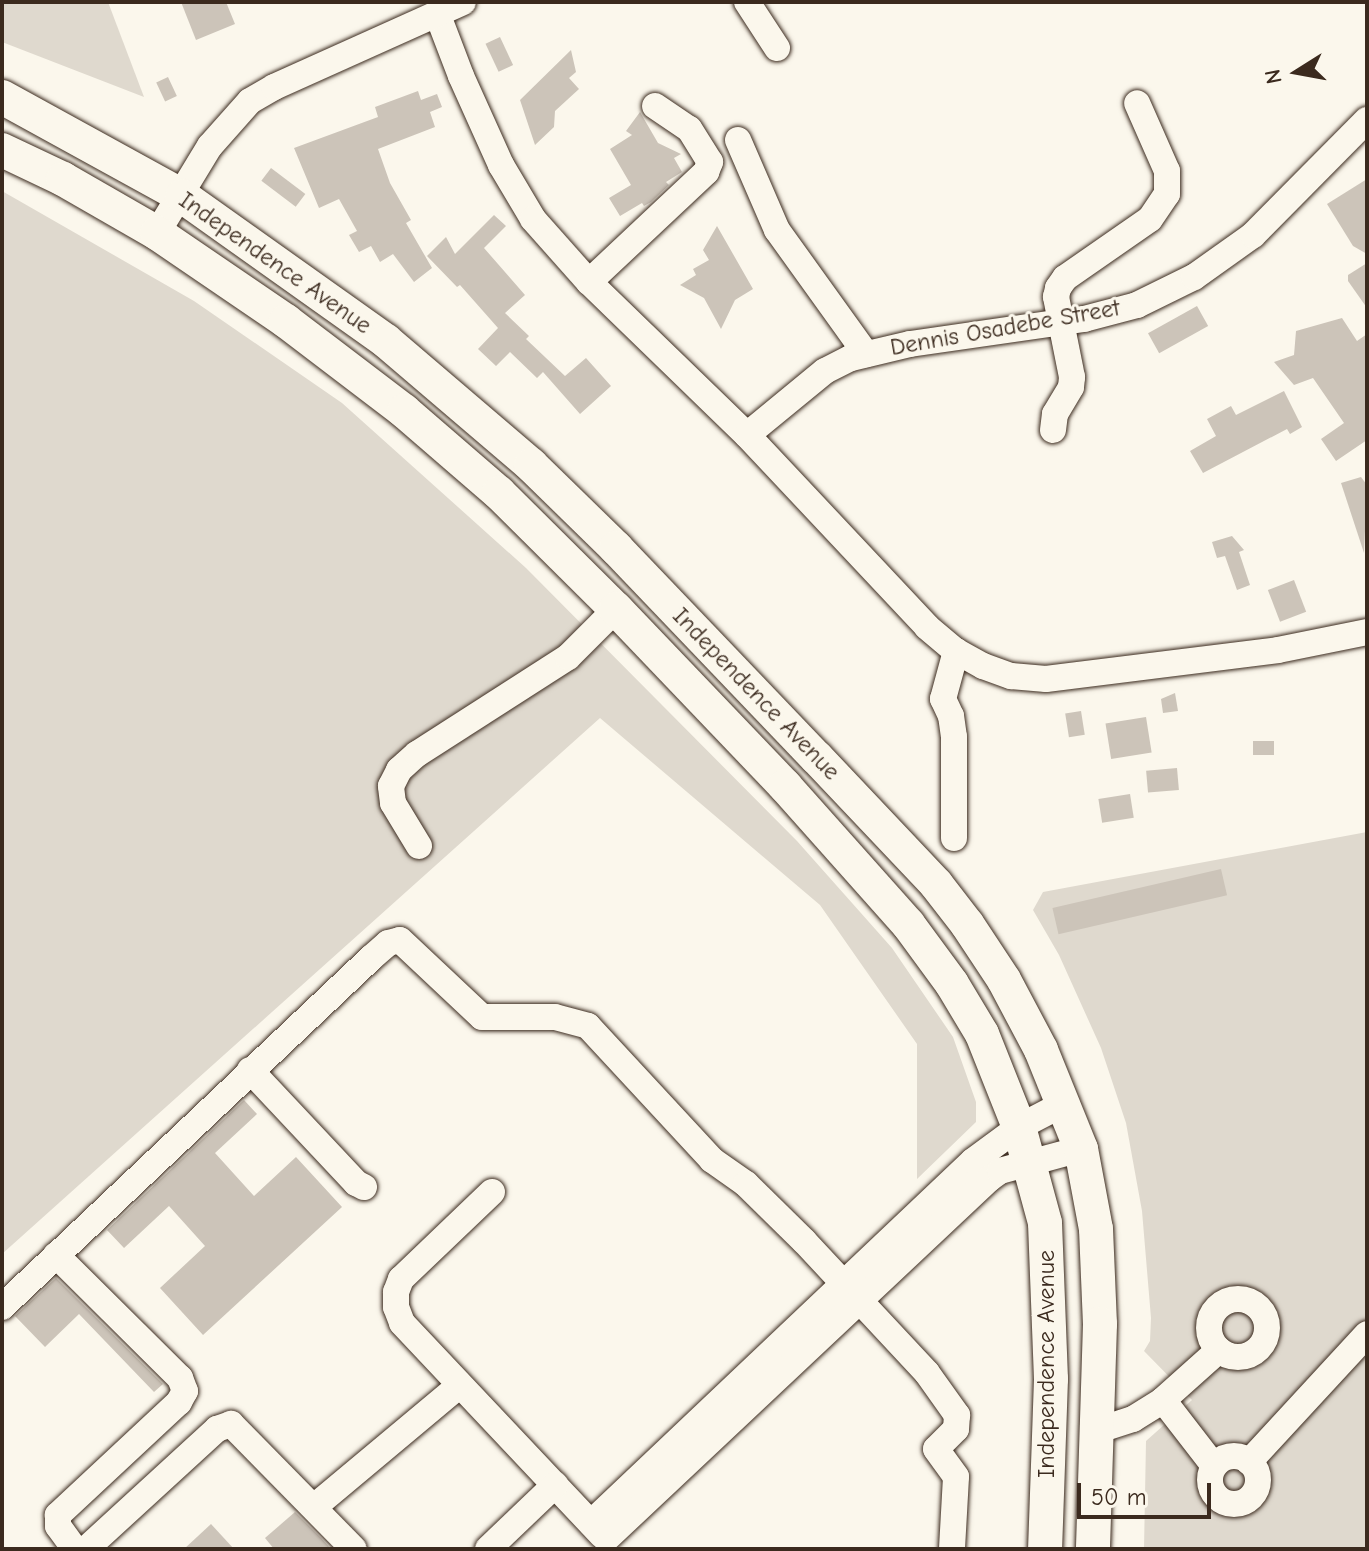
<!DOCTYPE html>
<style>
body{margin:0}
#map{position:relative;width:1369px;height:1551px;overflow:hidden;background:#fbf7ec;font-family:"Comic Neue",sans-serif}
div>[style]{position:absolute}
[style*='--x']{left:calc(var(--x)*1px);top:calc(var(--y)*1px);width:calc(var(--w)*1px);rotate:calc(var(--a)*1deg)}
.green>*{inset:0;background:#dfd9ce}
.building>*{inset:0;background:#ccc4b9;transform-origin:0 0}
.roads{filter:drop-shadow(0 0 2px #3b2a1e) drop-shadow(0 0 2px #3b2a1e)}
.minor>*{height:26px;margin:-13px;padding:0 13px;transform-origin:13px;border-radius:13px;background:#fbf7ec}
.minor>.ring{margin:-13px;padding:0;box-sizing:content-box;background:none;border:26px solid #fbf7ec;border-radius:50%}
.major>*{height:34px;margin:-17px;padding:0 17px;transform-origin:17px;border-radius:17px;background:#fbf7ec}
span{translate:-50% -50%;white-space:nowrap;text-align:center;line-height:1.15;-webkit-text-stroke:6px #fbf7ec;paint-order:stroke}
.street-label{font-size:24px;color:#3b2a1e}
.frame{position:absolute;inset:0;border:4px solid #3b2a1e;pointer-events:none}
.north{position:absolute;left:1257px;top:32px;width:80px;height:80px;-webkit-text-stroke:6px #fbf7ec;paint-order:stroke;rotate:259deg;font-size:22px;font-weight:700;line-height:32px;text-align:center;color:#3b2a1e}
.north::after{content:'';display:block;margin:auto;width:28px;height:36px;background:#3b2a1e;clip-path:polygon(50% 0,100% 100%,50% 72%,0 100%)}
.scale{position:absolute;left:1077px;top:1483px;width:134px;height:36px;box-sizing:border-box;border:4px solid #3b2a1e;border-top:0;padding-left:10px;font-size:24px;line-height:28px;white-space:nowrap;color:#3b2a1e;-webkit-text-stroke:6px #fbf7ec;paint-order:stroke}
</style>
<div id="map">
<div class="green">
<div style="clip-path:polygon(2px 2px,108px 2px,144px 97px,2px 42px)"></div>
<div style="clip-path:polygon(2px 191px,194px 301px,342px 403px,526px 568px,797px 841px,892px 948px,953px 1037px,976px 1102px,976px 1122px,917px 1179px,917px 1044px,820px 905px,600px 718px,2px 1254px)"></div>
<div style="clip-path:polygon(1367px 832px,1367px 1549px,1144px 1549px,1146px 1441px,1192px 1400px,1144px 1351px,1150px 1341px,1151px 1318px,1142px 1211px,1126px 1123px,1101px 1048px,1059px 955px,1033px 910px,1043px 892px)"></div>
</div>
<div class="building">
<div style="clip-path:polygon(181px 2px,226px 2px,235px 24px,196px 40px)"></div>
<div style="left:500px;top:37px;width:31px;height:16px;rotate:65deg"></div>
<div style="clip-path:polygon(571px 50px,576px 72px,569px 78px,579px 89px,555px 111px,554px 127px,535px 145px,520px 100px)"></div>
<div style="left:168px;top:77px;width:21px;height:13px;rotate:65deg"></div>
<div style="clip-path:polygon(418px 91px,421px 100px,437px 94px,442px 107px,430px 112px,435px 127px,378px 149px,390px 183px,411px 220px,406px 223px,432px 268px,414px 282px,393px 254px,380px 262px,371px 246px,359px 252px,349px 235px,357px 231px,339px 199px,319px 208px,294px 148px,378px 117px,375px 107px)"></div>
<div style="clip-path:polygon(640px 112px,658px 143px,681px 154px,674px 158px,682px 172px,666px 182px,669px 185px,651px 202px,644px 206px,642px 203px,620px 216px,609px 198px,631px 185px,610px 149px,632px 135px,626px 131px)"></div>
<div style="left:271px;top:168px;width:43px;height:16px;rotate:37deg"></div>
<div style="clip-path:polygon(1367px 179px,1367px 254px,1353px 246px,1327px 204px)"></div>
<div style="clip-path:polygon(494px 215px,506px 226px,484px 248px,525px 295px,505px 313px,529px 336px,526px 339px,565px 376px,586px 358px,611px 386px,580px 414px,543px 372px,537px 378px,510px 352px,496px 366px,478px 349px,498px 328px,460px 285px,457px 287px,427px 256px,446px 237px,455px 254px)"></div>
<div style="clip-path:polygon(717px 226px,753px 289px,735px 300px,721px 329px,704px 298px,680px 285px,696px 275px,693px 269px,709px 260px,703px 250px)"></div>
<div style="clip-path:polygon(1367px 263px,1367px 308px,1348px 281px,1348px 275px)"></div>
<div style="left:1197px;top:306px;width:23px;height:56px;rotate:61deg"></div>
<div style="clip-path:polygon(1342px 318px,1357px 341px,1367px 334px,1367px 440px,1336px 461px,1321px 439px,1344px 423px,1313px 378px,1294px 385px,1274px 362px,1294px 355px,1296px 331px)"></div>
<div style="clip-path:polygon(1284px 391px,1302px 427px,1290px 434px,1287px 429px,1203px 473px,1190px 451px,1216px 436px,1207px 419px,1231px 406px,1236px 415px)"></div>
<div style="clip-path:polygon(1361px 477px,1367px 485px,1364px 553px,1341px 483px)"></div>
<div style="clip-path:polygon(1232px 536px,1244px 550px,1239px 552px,1250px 585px,1237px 590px,1225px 556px,1217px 558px,1212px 542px)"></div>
<div style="left:1294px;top:580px;width:34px;height:28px;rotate:69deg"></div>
<div style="clip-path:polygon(1175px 693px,1178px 711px,1163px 713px,1161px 699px)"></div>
<div style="left:1081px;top:711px;width:24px;height:16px;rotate:81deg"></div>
<div style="left:1146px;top:717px;width:36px;height:41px;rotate:81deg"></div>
<div style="left:1253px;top:741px;width:21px;height:14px"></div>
<div style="left:1177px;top:768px;width:22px;height:31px;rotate:85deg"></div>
<div style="left:1130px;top:794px;width:24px;height:32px;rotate:81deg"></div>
<div style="left:1221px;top:869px;width:27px;height:173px;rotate:77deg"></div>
<div style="clip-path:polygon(244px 1100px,257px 1114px,215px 1153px,254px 1196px,296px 1157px,342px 1207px,203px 1335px,160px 1288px,205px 1246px,169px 1206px,124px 1248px,107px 1230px)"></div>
<div style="clip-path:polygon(56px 1278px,163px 1384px,154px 1392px,79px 1314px,45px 1347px,15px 1316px)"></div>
<div style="clip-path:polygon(295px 1512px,321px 1538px,331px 1549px,274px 1549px,265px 1538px)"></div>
<div style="clip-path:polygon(211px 1524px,234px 1549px,184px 1549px)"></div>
</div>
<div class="roads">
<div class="minor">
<div style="--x:747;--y:2;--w:55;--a:56.9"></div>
<div style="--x:437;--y:13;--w:67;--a:69.1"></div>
<div style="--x:461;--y:76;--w:98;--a:65.8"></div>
<div style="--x:501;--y:165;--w:63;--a:59.3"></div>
<div style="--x:533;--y:219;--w:84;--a:48.4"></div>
<div style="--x:589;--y:282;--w:220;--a:44.1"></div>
<div style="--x:747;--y:435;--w:263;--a:46.8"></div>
<div style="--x:927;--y:627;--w:38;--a:40"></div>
<div style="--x:956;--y:651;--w:31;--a:29"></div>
<div style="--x:983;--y:666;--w:30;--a:20"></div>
<div style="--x:1011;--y:676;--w:35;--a:5"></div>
<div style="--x:1046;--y:679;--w:234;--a:-7.1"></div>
<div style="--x:1278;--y:650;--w:91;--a:-11.4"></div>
<div style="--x:738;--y:140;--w:98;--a:66.6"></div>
<div style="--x:777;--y:230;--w:153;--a:54.3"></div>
<div style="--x:157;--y:233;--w:102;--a:-58.7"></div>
<div style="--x:210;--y:146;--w:60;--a:-48.4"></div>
<div style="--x:250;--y:101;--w:28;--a:-30"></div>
<div style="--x:274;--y:87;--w:207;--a:-24.2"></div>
<div style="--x:589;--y:282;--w:161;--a:-43.2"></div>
<div style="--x:706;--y:172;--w:11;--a:-68"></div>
<div style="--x:710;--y:162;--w:39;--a:-122"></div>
<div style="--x:689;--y:129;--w:41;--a:-145.9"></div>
<div style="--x:1053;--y:430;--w:16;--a:-83"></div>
<div style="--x:1055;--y:414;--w:31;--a:-59"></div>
<div style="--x:1071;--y:387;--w:10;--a:-84"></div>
<div style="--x:1072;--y:377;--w:82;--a:-101.3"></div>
<div style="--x:1056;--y:297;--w:9;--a:-77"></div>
<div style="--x:1058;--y:288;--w:12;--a:-55"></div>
<div style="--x:1065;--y:278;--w:103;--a:-34.8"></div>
<div style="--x:1150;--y:219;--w:30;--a:-56"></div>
<div style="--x:1167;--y:194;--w:23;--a:-90"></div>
<div style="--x:1167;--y:171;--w:74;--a:-113.8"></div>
<div style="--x:747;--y:435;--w:101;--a:-39.4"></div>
<div style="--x:825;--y:371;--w:29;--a:-27"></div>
<div style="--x:851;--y:358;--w:61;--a:-13.3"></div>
<div style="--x:910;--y:344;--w:176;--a:-8.2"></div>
<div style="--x:1084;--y:319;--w:55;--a:-14.8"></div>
<div style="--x:1137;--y:305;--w:64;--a:-26.2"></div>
<div style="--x:1194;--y:277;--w:72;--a:-35.4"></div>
<div style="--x:1253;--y:235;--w:162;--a:-45.3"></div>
<div style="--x:954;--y:838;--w:101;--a:-90"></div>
<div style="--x:954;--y:737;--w:21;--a:-98"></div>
<div style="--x:951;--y:716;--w:19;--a:-115"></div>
<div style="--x:943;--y:699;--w:50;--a:-74.8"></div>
<div style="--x:419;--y:846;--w:50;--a:-121.2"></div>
<div style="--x:393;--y:803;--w:17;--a:-97"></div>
<div style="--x:391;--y:786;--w:18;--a:-63"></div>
<div style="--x:399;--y:770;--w:24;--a:-42"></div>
<div style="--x:417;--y:754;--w:179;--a:-32.7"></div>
<div style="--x:568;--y:657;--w:68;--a:-45"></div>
<div style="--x:250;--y:1070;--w:155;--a:46.8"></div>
<div style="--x:356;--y:1183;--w:9;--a:27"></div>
<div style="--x:492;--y:1192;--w:126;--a:136.3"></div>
<div style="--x:401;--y:1279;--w:14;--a:111"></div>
<div style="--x:396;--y:1292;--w:15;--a:90"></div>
<div style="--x:396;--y:1307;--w:17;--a:69"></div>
<div style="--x:402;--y:1323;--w:291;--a:46.7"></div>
<div style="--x:56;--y:1255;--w:175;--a:44.8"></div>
<div style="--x:180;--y:1378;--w:14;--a:69"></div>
<div style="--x:185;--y:1391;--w:13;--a:119"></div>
<div style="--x:179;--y:1402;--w:166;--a:137"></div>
<div style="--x:58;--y:1515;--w:11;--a:90"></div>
<div style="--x:58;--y:1526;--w:29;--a:54"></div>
<div class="ring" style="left:1209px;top:1299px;width:32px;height:32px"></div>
<div style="--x:2;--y:1307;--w:508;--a:-43.4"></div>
<div style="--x:371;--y:958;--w:23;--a:-41"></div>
<div style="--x:388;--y:943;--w:12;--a:-14"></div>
<div style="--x:400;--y:940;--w:112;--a:43.2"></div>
<div style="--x:482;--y:1017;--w:73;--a:0"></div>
<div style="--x:555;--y:1017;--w:34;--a:15"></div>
<div style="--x:588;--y:1026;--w:183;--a:47.2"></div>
<div style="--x:712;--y:1160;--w:42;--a:35.2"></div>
<div style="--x:746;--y:1184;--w:81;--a:44.5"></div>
<div style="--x:804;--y:1241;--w:180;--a:47"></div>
<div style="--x:927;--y:1373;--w:52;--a:54.5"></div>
<div style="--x:957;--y:1415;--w:14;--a:94"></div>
<div style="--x:956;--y:1429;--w:28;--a:135"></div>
<div style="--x:936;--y:1449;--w:34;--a:54"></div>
<div style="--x:956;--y:1477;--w:72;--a:93.2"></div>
<div style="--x:1163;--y:1400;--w:83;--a:52.3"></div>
<div style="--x:1096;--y:1431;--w:39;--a:-18"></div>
<div style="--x:1133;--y:1419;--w:36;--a:-32"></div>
<div style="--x:1163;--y:1400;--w:75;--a:-41.8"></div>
<div class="ring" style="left:1210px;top:1456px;width:22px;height:22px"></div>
<div style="--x:1249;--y:1462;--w:174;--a:-47.3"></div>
<div style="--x:314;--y:1507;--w:190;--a:-39.9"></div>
<div style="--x:591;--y:1523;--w:526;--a:-43.46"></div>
<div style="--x:973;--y:1161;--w:57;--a:-36.5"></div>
<div style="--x:1019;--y:1127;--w:52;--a:-27.6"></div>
<div style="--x:606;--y:1539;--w:526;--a:-43.23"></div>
<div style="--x:989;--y:1179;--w:14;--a:-36"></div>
<div style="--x:1000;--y:1171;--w:84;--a:-15.2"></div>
<div style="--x:86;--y:1549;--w:178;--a:-42.5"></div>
<div style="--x:217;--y:1429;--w:15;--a:-20"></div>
<div style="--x:231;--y:1424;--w:175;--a:45.5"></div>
<div style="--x:488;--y:1549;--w:93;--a:-43.7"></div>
</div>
<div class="major">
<div style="--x:2;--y:97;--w:205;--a:28.8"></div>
<div style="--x:182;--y:196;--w:250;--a:35.4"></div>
<div style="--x:386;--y:341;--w:191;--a:40.5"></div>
<div style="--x:531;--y:465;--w:119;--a:44.3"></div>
<div style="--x:616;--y:548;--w:289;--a:46.3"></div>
<div style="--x:816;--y:757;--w:175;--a:46.6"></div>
<div style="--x:936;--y:884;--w:51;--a:52.2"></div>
<div style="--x:967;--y:924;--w:67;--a:56.5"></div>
<div style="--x:1004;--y:980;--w:79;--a:62.1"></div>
<div style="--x:1041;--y:1050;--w:107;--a:68"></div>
<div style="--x:1081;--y:1149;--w:81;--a:79.4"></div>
<div style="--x:1096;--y:1229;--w:95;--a:87.6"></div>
<div style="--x:1100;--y:1324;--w:225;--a:91.8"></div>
<div style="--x:2;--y:150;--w:68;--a:25.4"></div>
<div style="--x:63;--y:179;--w:108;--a:29.9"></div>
<div style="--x:157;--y:233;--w:156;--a:34.3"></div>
<div style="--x:286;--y:321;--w:148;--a:37.3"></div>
<div style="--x:404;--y:411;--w:125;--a:40.8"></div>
<div style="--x:499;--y:493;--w:165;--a:44.8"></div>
<div style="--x:616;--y:609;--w:245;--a:46.3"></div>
<div style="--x:785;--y:786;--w:185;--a:48.3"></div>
<div style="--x:908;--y:924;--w:74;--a:53.7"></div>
<div style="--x:952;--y:984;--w:58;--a:59"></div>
<div style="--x:982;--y:1034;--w:100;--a:68.3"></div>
<div style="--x:1019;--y:1127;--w:99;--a:74.8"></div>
<div style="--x:1045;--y:1223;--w:156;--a:87.8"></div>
<div style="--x:1051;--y:1379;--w:170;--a:92"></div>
</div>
</div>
<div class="street-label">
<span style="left:275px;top:263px;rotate:35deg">Independence Avenue</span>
<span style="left:1005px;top:328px;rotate:-10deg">Dennis Osadebe Street</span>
<span style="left:756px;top:694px;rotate:46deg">Independence Avenue</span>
<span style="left:1047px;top:1364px;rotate:-90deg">Independence Avenue</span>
</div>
<div class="frame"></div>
<div class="north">N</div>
<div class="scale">50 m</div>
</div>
